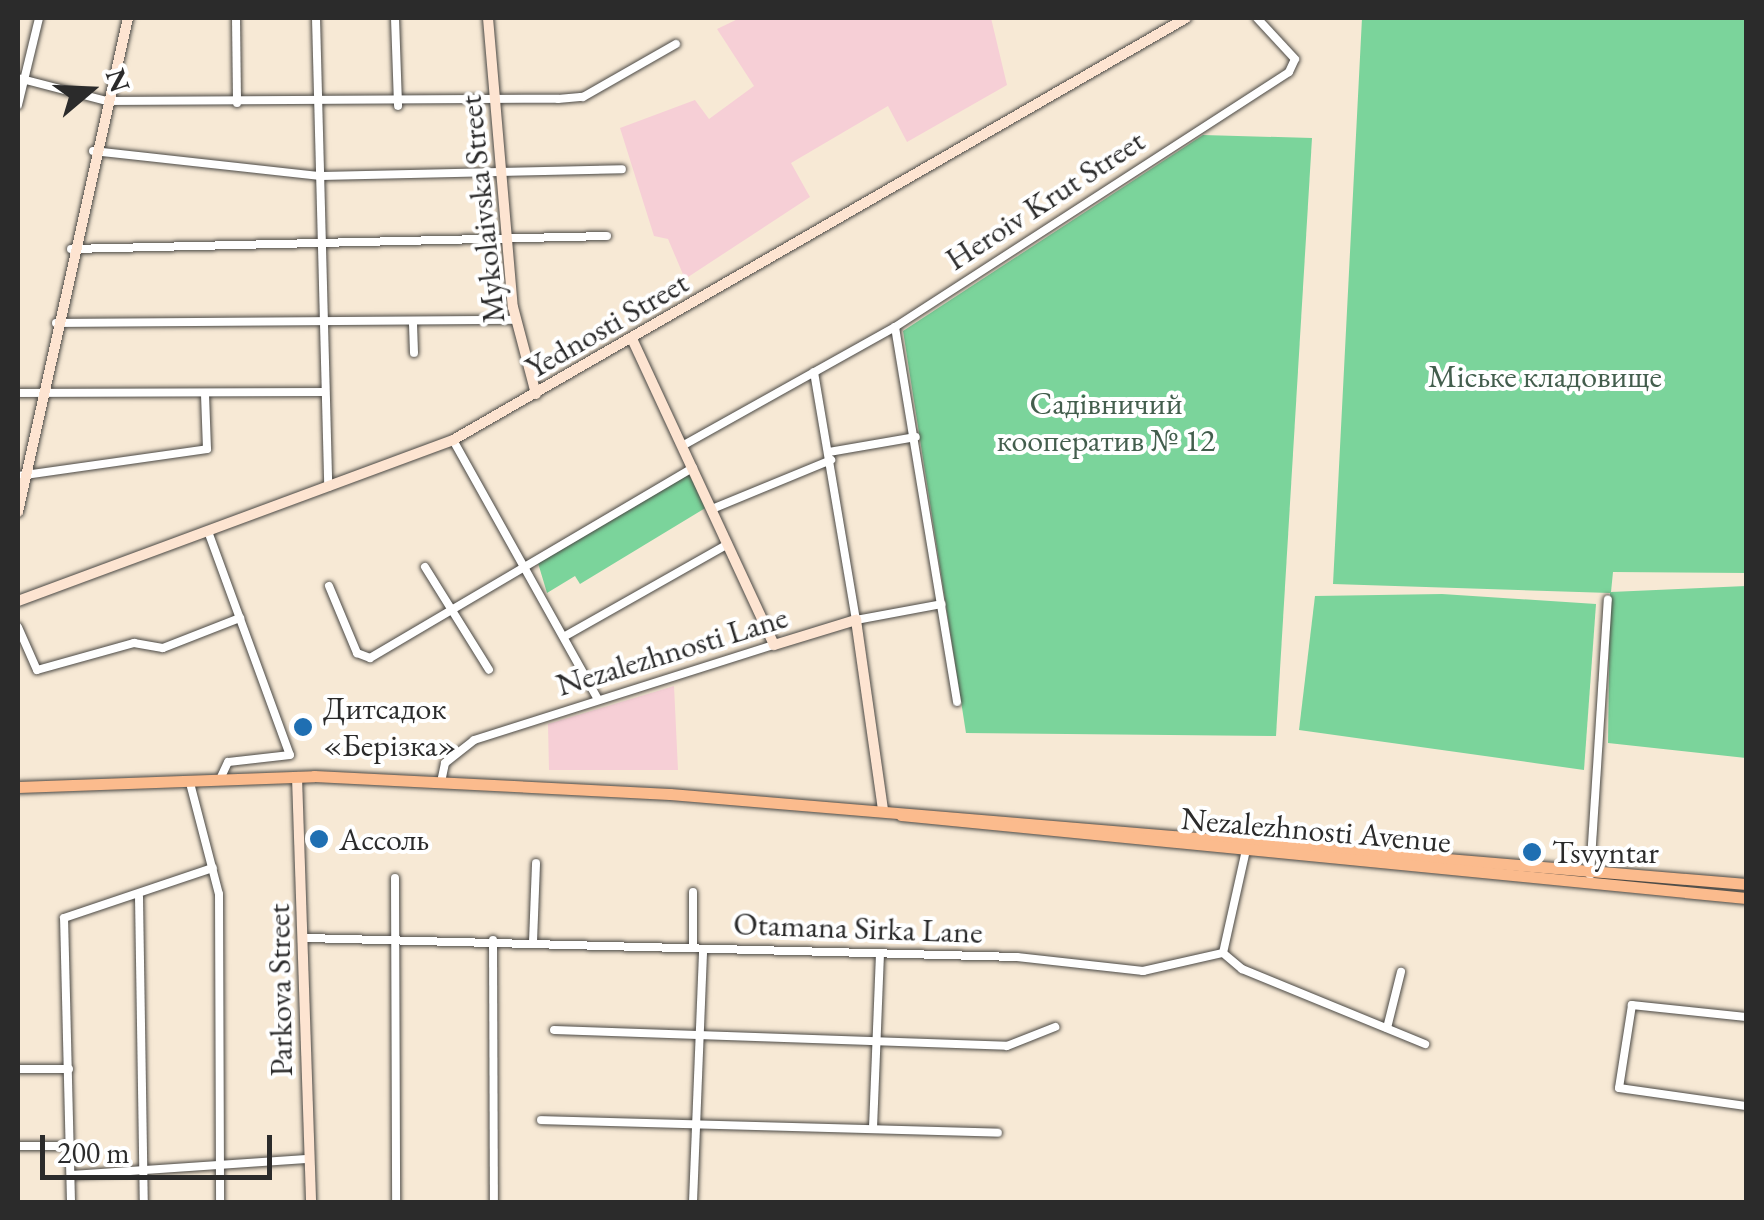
<!DOCTYPE html>
<meta charset="utf-8">
<style>
body{margin:0}
#map{position:relative;width:1764px;height:1220px;overflow:hidden;background:#f7e9d5;font-family:"EB Garamond",serif}
div>[style]{position:absolute}
[style*='--x']{left:calc(var(--x)*1px);top:calc(var(--y)*1px);width:calc(var(--w)*1px);rotate:calc(var(--a)*1deg)}
.built>*{inset:0;background:#f6cfd6}
.green>*{inset:0;background:#7bd49b}
.roads{filter:drop-shadow(0 0 2px #4a4844) drop-shadow(0 0 2px #4a4844)}
.street>*{height:8px;margin:-4px;padding:0 4px;transform-origin:4px;border-radius:4px;background:#fff}
.secondary>*{height:10px;margin:-5px;padding:0 5px;transform-origin:5px;border-radius:5px;background:#fde4d1}
.primary>*{height:11px;margin:-5.5px;padding:0 5.5px;transform-origin:5.5px;border-radius:5.5px;background:#fbbb8d}
.dots>*{width:28px;height:28px;translate:-50% -50%;box-sizing:border-box;border:5px solid #fff;border-radius:50%}
span{translate:-50% -50%;white-space:nowrap;text-align:center;line-height:1.15;-webkit-text-stroke:8px #fff;paint-order:stroke}
.street-label{font-size:32px;color:#2b2b2b}
.park-label{font-size:32px;color:#435e4d}
.poi-label{font-size:32px;color:#2b2b2b}
.left{translate:0 -50%;text-align:left}
.frame{position:absolute;inset:0;border:20px solid #2b2b2b;pointer-events:none}
.north{position:absolute;left:40px;top:40px;width:100px;height:100px;-webkit-text-stroke:8px #fff;paint-order:stroke;rotate:71deg;font-size:28px;font-weight:700;line-height:40px;text-align:center;color:#2b2b2b}
.north::after{content:'';display:block;margin:auto;width:35px;height:45px;background:#2b2b2b;clip-path:polygon(50% 0,100% 100%,50% 72%,0 100%)}
.scale{position:absolute;left:40px;top:1135px;width:232px;height:45px;box-sizing:border-box;border:5px solid #2b2b2b;border-top:0;padding-left:12px;font-size:30px;line-height:35px;white-space:nowrap;color:#2b2b2b;-webkit-text-stroke:8px #fff;paint-order:stroke}
</style>
<div id="map">
<div class="built">
<div style="clip-path:polygon(740px 18px,991px 18px,1007px 85px,907px 142px,888px 106px,791px 163px,810px 197px,685px 279px,668px 239px,654px 236px,620px 128px,695px 100px,709px 119px,754px 86px,717px 29px)"></div>
<div style="clip-path:polygon(674px 686px,678px 770px,549px 770px,548px 724px)"></div>
</div>
<div class="green">
<div style="clip-path:polygon(1362px 18px,1746px 18px,1746px 573px,1613px 572px,1611px 592px,1746px 586px,1746px 758px,1608px 743px,1610px 593px,1333px 584px)"></div>
<div style="clip-path:polygon(1203px 135px,1312px 138px,1276px 736px,966px 733px,903px 331px)"></div>
<div style="clip-path:polygon(690px 473px,707px 507px,580px 584px,575px 576px,547px 593px,538px 563px)"></div>
<div style="clip-path:polygon(1442px 594px,1596px 604px,1584px 770px,1299px 730px,1315px 596px)"></div>
</div>
<div class="roads">
<div class="street">
<div style="--x:236;--y:18;--w:85;--a:89.3"></div>
<div style="--x:316;--y:18;--w:469;--a:88.5"></div>
<div style="--x:395;--y:18;--w:88;--a:88"></div>
<div style="--x:18;--y:78;--w:92;--a:14.5"></div>
<div style="--x:107;--y:101;--w:451;--a:-0.3"></div>
<div style="--x:558;--y:99;--w:25;--a:-5"></div>
<div style="--x:583;--y:97;--w:107;--a:-29.7"></div>
<div style="--x:18;--y:105;--w:89;--a:-76.4"></div>
<div style="--x:93;--y:151;--w:229;--a:6.3"></div>
<div style="--x:321;--y:176;--w:301;--a:-1.3"></div>
<div style="--x:71;--y:249;--w:536;--a:-1.39"></div>
<div style="--x:56;--y:323;--w:459;--a:-0.4"></div>
<div style="--x:413;--y:324;--w:29;--a:88"></div>
<div style="--x:895;--y:327;--w:380;--a:80.6"></div>
<div style="--x:814;--y:372;--w:252;--a:80.4"></div>
<div style="--x:856;--y:620;--w:87;--a:-10.5"></div>
<div style="--x:18;--y:393;--w:304;--a:-0.2"></div>
<div style="--x:453;--y:440;--w:295;--a:60.8"></div>
<div style="--x:682;--y:446;--w:244;--a:-29.2"></div>
<div style="--x:895;--y:327;--w:469;--a:-32.9"></div>
<div style="--x:1289;--y:72;--w:14;--a:-65"></div>
<div style="--x:1295;--y:59;--w:56;--a:-132.8"></div>
<div style="--x:829;--y:452;--w:88;--a:-9.8"></div>
<div style="--x:18;--y:476;--w:191;--a:-8.1"></div>
<div style="--x:207;--y:449;--w:54;--a:-92.1"></div>
<div style="--x:712;--y:509;--w:129;--a:-22.4"></div>
<div style="--x:209;--y:534;--w:235;--a:69.9"></div>
<div style="--x:290;--y:755;--w:62;--a:173.6"></div>
<div style="--x:228;--y:762;--w:19;--a:115"></div>
<div style="--x:425;--y:567;--w:121;--a:58.1"></div>
<div style="--x:329;--y:586;--w:73;--a:67.3"></div>
<div style="--x:357;--y:653;--w:14;--a:21"></div>
<div style="--x:370;--y:658;--w:375;--a:-30.5"></div>
<div style="--x:18;--y:627;--w:47;--a:66.2"></div>
<div style="--x:37;--y:670;--w:101;--a:-15.6"></div>
<div style="--x:134;--y:643;--w:29;--a:10"></div>
<div style="--x:163;--y:648;--w:83;--a:-21.3"></div>
<div style="--x:567;--y:635;--w:185;--a:-29.5"></div>
<div style="--x:441;--y:782;--w:19;--a:-78"></div>
<div style="--x:445;--y:763;--w:37;--a:-38"></div>
<div style="--x:474;--y:740;--w:315;--a:-17.6"></div>
<div style="--x:190;--y:783;--w:115;--a:75.4"></div>
<div style="--x:219;--y:894;--w:308;--a:89.8"></div>
<div style="--x:1590;--y:875;--w:276;--a:-86.3"></div>
<div style="--x:395;--y:878;--w:324;--a:89.8"></div>
<div style="--x:693;--y:892;--w:56;--a:90"></div>
<div style="--x:139;--y:897;--w:305;--a:89.1"></div>
<div style="--x:306;--y:938;--w:711;--a:1.53"></div>
<div style="--x:1017;--y:957;--w:127;--a:6.3"></div>
<div style="--x:1143;--y:971;--w:82;--a:-12.7"></div>
<div style="--x:493;--y:940;--w:262;--a:89.8"></div>
<div style="--x:533;--y:942;--w:79;--a:-87.8"></div>
<div style="--x:1223;--y:953;--w:25;--a:40"></div>
<div style="--x:1242;--y:969;--w:198;--a:22.3"></div>
<div style="--x:1223;--y:953;--w:110;--a:-77.4"></div>
<div style="--x:1746;--y:1017;--w:115;--a:-174"></div>
<div style="--x:1632;--y:1005;--w:84;--a:98.9"></div>
<div style="--x:1619;--y:1088;--w:128;--a:8.1"></div>
<div style="--x:1387;--y:1028;--w:58;--a:-76"></div>
<div style="--x:554;--y:1030;--w:453;--a:2"></div>
<div style="--x:1007;--y:1046;--w:52;--a:-21.6"></div>
<div style="--x:18;--y:1069;--w:51;--a:0"></div>
<div style="--x:541;--y:1120;--w:457;--a:1.6"></div>
<div style="--x:873;--y:1128;--w:175;--a:-87.7"></div>
<div style="--x:18;--y:1146;--w:51;--a:0"></div>
<div style="--x:72;--y:1175;--w:238;--a:-3.9"></div>
<div style="--x:71;--y:1202;--w:284;--a:-91.4"></div>
<div style="--x:64;--y:918;--w:157;--a:-18.6"></div>
<div style="--x:693;--y:1202;--w:253;--a:-87.7"></div>
</div>
<div class="secondary">
<div style="--x:488;--y:18;--w:290;--a:85.1"></div>
<div style="--x:513;--y:307;--w:90;--a:75.2"></div>
<div style="--x:633;--y:341;--w:335;--a:65.1"></div>
<div style="--x:774;--y:645;--w:86;--a:-17"></div>
<div style="--x:856;--y:620;--w:192;--a:81.9"></div>
<div style="--x:18;--y:512;--w:506;--a:-77.45"></div>
<div style="--x:18;--y:601;--w:464;--a:-20.3"></div>
<div style="--x:453;--y:440;--w:846;--a:-29.93"></div>
<div style="--x:297;--y:777;--w:425;--a:88.1"></div>
</div>
<div class="primary">
<div style="--x:18;--y:787;--w:296;--a:-2.1"></div>
<div style="--x:314;--y:776;--w:356;--a:2.9"></div>
<div style="--x:670;--y:794;--w:1080;--a:4.78"></div>
<div style="--x:901;--y:815;--w:849;--a:5.61"></div>
</div>
</div>
<div class="dots">
<div style="left:303px;top:727px;background:#1f6fb2"></div>
<div style="left:319px;top:839px;background:#1f6fb2"></div>
<div style="left:1532px;top:852px;background:#1f6fb2"></div>
</div>
<div class="street-label">
<span style="left:1045px;top:200px;rotate:-33deg">Heroiv Krut Street</span>
<span style="left:482px;top:209px;rotate:-96deg">Mykolaivska Street</span>
<span style="left:607px;top:325px;rotate:-30deg">Yednosti Street</span>
<span style="left:672px;top:651px;rotate:-17deg">Nezalezhnosti Lane</span>
<span style="left:1316px;top:830px;rotate:5deg">Nezalezhnosti Avenue</span>
<span style="left:858px;top:928px;rotate:2deg">Otamana Sirka Lane</span>
<span style="left:280px;top:990px;rotate:-91deg">Parkova Street</span>
</div>
<div class="park-label">
<span style="left:1545px;top:376px">Міське кладовище</span>
<span style="left:1106px;top:422px">Садівничий<br>кооператив № 12</span>
</div>
<div class="poi-label">
<span class="left" style="left:323px;top:727px">Дитсадок<br>«Берізка»</span>
<span class="left" style="left:339px;top:839px">Ассоль</span>
<span class="left" style="left:1552px;top:852px">Tsvyntar</span>
</div>
<div class="frame"></div>
<div class="north">N</div>
<div class="scale">200 m</div>
</div>
